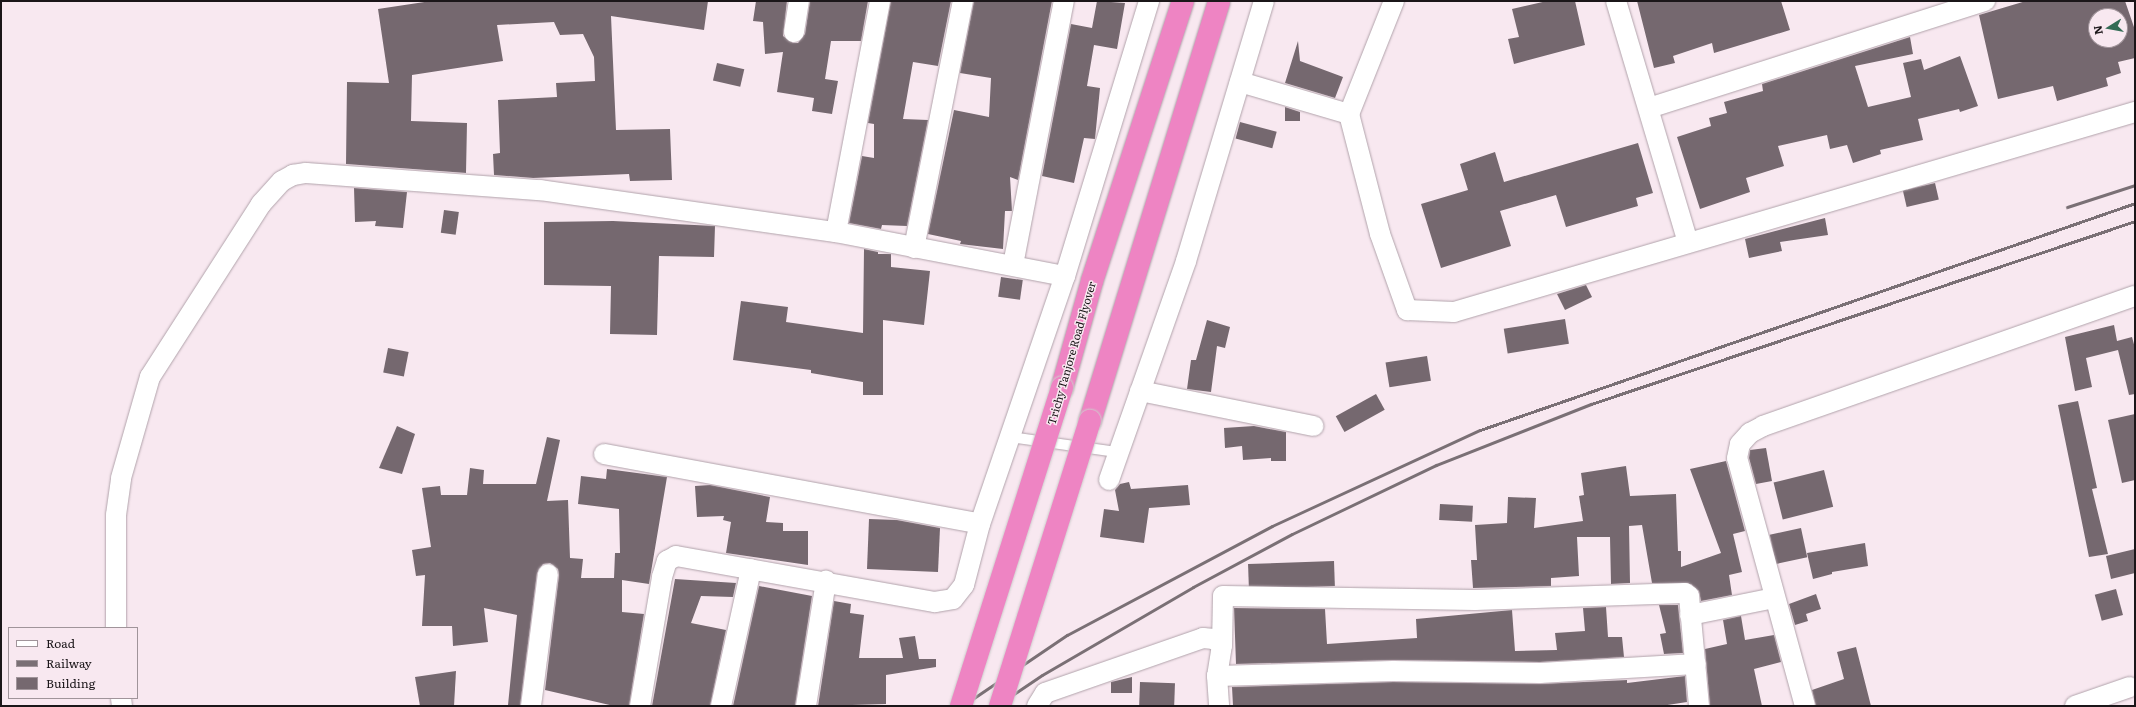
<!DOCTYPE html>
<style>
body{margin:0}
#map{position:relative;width:2136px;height:707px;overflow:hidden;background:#f8e8f0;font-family:Literata,serif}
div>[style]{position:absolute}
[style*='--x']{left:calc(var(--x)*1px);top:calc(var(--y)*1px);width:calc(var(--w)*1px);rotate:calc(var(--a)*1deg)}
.building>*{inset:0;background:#75686f;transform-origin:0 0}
.roads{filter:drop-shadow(0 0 1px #b1a3ab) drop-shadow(0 0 1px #b1a3ab)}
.lane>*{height:10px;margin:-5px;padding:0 5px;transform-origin:5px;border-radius:5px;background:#fff}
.street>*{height:20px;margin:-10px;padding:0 10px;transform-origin:10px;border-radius:10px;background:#fff}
.highway>*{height:22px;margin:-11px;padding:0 11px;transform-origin:11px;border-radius:11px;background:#ee84c3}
.rail>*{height:3px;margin:-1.5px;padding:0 1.5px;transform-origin:1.5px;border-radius:1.5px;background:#7a7075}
.bridges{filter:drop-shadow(0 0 1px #cdcccc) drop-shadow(0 0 1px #cdcccc)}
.highway-bridge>*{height:22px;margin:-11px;padding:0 11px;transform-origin:11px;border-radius:11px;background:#ee84c3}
span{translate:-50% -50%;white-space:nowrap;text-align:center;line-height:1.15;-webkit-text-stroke:3px #f8e8f0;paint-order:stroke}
.street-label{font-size:11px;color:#1b1619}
.frame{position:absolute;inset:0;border:2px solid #1b1619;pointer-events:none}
.legend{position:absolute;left:8px;top:627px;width:130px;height:72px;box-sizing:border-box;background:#f8e8f0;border:1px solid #a0949a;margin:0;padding:5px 7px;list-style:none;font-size:12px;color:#1b1619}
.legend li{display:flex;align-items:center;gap:8px;height:20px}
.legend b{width:20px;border:1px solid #a0949a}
.north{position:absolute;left:2088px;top:8px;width:40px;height:40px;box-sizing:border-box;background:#f8e8f0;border:1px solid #a0949a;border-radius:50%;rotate:259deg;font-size:11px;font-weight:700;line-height:16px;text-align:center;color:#1b1619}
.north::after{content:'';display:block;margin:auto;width:14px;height:18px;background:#336c55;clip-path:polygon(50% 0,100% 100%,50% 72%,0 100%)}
</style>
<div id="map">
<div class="building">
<div style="clip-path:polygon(431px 1px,708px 1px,704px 30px,611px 16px,616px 130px,670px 129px,672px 180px,630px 181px,629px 174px,533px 178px,494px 175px,493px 154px,500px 153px,498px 100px,557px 97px,556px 83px,595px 81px,594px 57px,583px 34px,560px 35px,554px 22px,497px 25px,503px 61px,412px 75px,411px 121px,467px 123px,466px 173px,346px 164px,347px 82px,389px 83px,378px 9px)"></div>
<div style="clip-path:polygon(756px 1px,787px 1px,783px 36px,793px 43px,798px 43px,805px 34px,810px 1px,868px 1px,861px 41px,831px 41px,825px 79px,838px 81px,832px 114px,812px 111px,814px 98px,777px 92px,783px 52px,765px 54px,763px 22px,753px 21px)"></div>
<div style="clip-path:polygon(891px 1px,951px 1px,938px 66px,913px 62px,903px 119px,928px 120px,907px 226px,882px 225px,881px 229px,849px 223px,862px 156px,874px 158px,874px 124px,868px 123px)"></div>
<div style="clip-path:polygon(974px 1px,1052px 1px,1018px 180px,1010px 177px,1012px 211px,1005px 211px,1003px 249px,960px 244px,961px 241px,928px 234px,954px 110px,989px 117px,991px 78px,960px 73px)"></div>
<div style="clip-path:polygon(1097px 1px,1125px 3px,1117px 49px,1094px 45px,1087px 86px,1100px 88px,1095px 139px,1084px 138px,1074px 183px,1042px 176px,1071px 24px,1092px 28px)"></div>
<div style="clip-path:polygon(1547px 1px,1575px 1px,1585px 45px,1514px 64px,1508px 39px,1519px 37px,1512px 9px)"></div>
<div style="clip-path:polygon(1637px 1px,1781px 1px,1790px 30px,1714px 53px,1712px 43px,1673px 56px,1675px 63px,1654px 68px)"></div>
<div style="clip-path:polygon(evenodd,2026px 1px,2125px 1px,2135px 30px,2135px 58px,2118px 62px,2121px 73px,2106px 78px,2108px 86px,2057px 101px,2053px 86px,1998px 99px,1979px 15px,2026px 1px,2096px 16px,2120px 16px,2120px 40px,2096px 40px,2096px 16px)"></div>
<div style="clip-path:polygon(1910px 37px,1913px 54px,1855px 66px,1868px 107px,1911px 97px,1903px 63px,1921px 59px,1924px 70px,1960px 56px,1978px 106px,1960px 112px,1959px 109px,1918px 119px,1923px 140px,1880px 150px,1881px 154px,1853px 163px,1847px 145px,1830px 149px,1827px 135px,1778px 146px,1784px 166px,1746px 178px,1750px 192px,1700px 209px,1677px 137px,1711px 126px,1709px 118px,1727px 113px,1724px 102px,1763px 91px,1762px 84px)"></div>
<div style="clip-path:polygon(1298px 41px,1300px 61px,1343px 77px,1335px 98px,1285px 83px)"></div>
<div style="left:717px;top:63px;width:28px;height:18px;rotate:13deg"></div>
<div style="clip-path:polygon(1285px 107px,1300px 112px,1300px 121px,1285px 121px)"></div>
<div style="left:1240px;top:122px;width:38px;height:17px;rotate:15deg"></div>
<div style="clip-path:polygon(1638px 143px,1653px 193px,1636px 198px,1638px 206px,1566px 227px,1556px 195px,1500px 211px,1511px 246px,1441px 268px,1421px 204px,1468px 190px,1460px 164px,1495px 152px,1504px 182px)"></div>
<div style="left:1935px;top:183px;width:17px;height:33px;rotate:77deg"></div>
<div style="clip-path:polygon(354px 188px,407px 192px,403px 228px,375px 226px,376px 221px,355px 222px)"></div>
<div style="left:444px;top:210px;width:15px;height:23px;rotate:8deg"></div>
<div style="clip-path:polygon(1825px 218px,1828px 235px,1780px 242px,1782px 251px,1749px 258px,1745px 239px)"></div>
<div style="clip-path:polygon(613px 221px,715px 226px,714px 257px,659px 256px,657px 335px,610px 334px,611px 286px,544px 285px,544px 222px)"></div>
<div style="clip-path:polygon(864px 249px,878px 252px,878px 254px,891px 254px,891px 267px,930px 271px,924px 325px,883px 320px,883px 395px,863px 395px,863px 382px,811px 373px,811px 370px,733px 360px,741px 301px,788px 307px,786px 322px,863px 333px)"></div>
<div style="left:1001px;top:277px;width:22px;height:20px;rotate:8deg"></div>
<div style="clip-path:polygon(1586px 285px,1592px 297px,1565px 310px,1557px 294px)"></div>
<div style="left:1565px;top:319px;width:25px;height:62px;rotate:81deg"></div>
<div style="clip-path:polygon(1207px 320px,1230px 327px,1225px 348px,1217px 346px,1211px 392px,1187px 389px,1191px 360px,1196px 360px)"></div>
<div style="clip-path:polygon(2114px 325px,2117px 341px,2132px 337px,2135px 348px,2135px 394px,2129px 395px,2118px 350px,2086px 358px,2092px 387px,2075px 391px,2065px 337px)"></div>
<div style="left:388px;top:348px;width:21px;height:25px;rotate:11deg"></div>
<div style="left:1427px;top:356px;width:25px;height:42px;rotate:81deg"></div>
<div style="left:1376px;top:394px;width:18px;height:46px;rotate:61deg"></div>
<div style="clip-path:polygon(2078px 401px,2097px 488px,2092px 489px,2108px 554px,2089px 557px,2058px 405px)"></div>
<div style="clip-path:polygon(2135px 414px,2135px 480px,2122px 483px,2108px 420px)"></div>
<div style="clip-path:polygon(397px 426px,415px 434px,402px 474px,379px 468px)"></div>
<div style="clip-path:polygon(1254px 426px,1286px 432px,1286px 461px,1271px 461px,1271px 458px,1243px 460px,1242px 446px,1225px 448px,1224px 428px)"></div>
<div style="clip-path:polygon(547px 437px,560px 440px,547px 501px,568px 500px,570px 558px,583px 559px,581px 578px,614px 578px,615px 553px,620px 553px,619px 509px,578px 504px,581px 476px,606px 479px,607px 469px,667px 477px,649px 584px,622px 580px,622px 612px,644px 614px,629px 706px,614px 706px,545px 690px,559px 575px,558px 569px,550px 563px,543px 564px,537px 573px,520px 706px,508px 705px,517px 615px,484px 608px,488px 642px,453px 646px,452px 626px,422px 626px,425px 575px,416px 576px,412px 550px,431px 547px,422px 488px,440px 486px,441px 495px,467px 495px,470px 468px,484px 470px,483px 484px,536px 484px)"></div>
<div style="clip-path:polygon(1766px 448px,1772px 481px,1756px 484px,1749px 458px,1750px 450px)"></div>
<div style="clip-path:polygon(1726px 461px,1745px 531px,1733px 534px,1742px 572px,1729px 575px,1732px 595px,1701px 601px,1699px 591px,1691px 584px,1652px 583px,1642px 525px,1629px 526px,1630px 583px,1611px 584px,1610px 537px,1577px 537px,1579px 576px,1551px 578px,1551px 586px,1473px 588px,1471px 560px,1477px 560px,1475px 525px,1507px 523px,1508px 497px,1536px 498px,1534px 528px,1583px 521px,1579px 496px,1584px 495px,1581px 473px,1626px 466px,1630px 496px,1676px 494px,1678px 551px,1681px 551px,1681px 567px,1721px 553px,1690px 469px)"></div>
<div style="left:1824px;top:470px;width:38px;height:52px;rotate:76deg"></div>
<div style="clip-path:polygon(1129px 482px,1131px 489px,1188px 485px,1190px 505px,1149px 508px,1144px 543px,1100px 537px,1104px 509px,1119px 511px,1115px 490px,1120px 484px)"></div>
<div style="clip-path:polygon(710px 485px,770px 497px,766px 522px,783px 523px,783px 531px,808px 531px,808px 565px,726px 553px,731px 522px,723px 520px,724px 516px,697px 517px,695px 486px)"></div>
<div style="left:1440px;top:504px;width:33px;height:16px;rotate:3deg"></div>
<div style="clip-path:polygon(869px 519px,897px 520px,940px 528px,938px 572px,867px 569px)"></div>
<div style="left:1801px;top:528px;width:30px;height:32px;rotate:78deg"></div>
<div style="clip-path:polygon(1865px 543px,1868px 566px,1832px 572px,1832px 574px,1813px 579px,1807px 553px)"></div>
<div style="clip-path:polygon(2135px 549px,2135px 573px,2111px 579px,2106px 556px)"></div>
<div style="left:1334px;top:561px;width:25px;height:86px;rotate:88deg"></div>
<div style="clip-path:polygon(675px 579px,736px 583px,733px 597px,701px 596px,691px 623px,726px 630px,710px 706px,652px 706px)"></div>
<div style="clip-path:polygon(759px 586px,812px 596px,795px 706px,733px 706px)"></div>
<div style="left:2116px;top:589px;width:27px;height:22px;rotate:75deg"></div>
<div style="clip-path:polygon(1816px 594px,1821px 609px,1806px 614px,1808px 621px,1795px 625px,1789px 604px)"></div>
<div style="clip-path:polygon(834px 601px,851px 604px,850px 613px,864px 615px,859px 658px,903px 658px,899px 638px,915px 636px,919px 659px,936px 659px,936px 667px,886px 675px,886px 704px,818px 706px)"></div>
<div style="clip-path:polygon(1659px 605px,1678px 605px,1683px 653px,1664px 654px,1660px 634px,1666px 633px)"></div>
<div style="clip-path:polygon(1606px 607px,1608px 637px,1622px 637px,1624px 657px,1540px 662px,1393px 660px,1236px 664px,1234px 608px,1325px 609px,1327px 644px,1417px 638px,1416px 619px,1512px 610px,1515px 651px,1557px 650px,1555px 633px,1585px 631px,1583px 608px)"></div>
<div style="clip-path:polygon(1741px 616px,1745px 640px,1774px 635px,1781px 662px,1754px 669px,1762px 706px,1710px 706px,1705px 649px,1727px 644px,1723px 620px)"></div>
<div style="clip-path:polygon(1856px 647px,1871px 706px,1816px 706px,1812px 690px,1844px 679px,1837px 652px)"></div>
<div style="clip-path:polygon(456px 671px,454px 706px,420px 706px,415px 677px)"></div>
<div style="clip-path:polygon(1685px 676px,1687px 702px,1661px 706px,1233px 706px,1232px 687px,1393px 682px,1540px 684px,1627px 680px,1627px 683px)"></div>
<div style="clip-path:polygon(1132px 677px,1132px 693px,1111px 693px,1111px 682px)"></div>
<div style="left:1140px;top:682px;width:35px;height:24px;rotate:2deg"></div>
</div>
<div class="roads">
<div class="lane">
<div style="--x:1010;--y:437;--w:108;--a:8"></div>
</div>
<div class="street">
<div style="--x:1394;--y:1;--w:122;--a:111.7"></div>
<div style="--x:1349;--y:114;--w:124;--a:75.5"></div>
<div style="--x:1380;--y:234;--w:81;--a:70.4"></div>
<div style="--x:1407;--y:310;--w:47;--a:2.4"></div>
<div style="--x:1454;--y:312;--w:710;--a:-16.37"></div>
<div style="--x:1616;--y:1;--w:252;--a:73.4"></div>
<div style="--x:794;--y:32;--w:31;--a:-81"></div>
<div style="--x:1240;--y:82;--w:114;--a:16.4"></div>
<div style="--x:1649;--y:108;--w:353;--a:-17.7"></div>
<div style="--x:836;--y:232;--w:235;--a:-79.2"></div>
<div style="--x:914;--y:248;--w:252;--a:-78.8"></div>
<div style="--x:1013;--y:265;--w:269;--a:-79.1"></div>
<div style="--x:1140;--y:391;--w:177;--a:11.4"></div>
<div style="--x:604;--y:454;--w:382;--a:10.5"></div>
<div style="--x:1109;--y:480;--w:232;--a:-70.6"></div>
<div style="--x:1186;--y:261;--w:271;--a:-73.3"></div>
<div style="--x:1690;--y:615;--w:86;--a:-11.4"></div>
<div style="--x:116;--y:628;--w:113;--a:-90"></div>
<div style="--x:116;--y:515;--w:37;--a:-82"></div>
<div style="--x:121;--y:478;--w:105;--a:-74"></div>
<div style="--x:150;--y:377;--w:206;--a:-57.3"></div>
<div style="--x:261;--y:204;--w:31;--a:-48"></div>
<div style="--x:282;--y:181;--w:13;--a:-29"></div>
<div style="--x:293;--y:175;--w:13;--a:-9"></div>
<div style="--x:306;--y:173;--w:235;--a:4.2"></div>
<div style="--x:540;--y:190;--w:299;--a:8.1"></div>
<div style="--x:836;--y:232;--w:233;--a:10.9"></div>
<div style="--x:1222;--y:645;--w:49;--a:-88.8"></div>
<div style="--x:1223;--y:596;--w:252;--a:0.9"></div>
<div style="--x:1475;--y:600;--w:210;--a:-1.9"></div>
<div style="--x:1685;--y:593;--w:5;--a:37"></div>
<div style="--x:1689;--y:596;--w:110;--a:84.8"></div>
<div style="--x:1217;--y:676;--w:176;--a:-1.6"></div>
<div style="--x:1393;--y:671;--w:147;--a:0.8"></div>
<div style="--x:1540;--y:673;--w:156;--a:-3.3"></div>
<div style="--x:121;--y:698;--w:8;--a:83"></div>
<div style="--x:531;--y:706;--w:133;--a:-82.7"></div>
<div style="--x:640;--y:706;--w:131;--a:-80.3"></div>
<div style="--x:662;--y:577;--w:17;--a:-73"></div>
<div style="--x:667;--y:561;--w:10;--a:-29"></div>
<div style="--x:676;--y:556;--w:263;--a:10.1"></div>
<div style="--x:935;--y:602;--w:18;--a:-9"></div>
<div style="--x:953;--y:599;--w:18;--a:-52"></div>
<div style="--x:964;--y:585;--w:63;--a:-75.3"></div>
<div style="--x:980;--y:524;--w:262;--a:-71.1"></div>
<div style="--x:1065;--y:276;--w:288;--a:-73"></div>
<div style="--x:721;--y:706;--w:140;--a:-77.6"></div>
<div style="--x:806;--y:706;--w:127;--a:-80.9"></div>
<div style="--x:1037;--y:706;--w:15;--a:-58"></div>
<div style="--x:1045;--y:693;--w:167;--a:-19.2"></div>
<div style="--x:1203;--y:638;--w:11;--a:5"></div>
<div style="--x:1214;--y:639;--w:10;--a:37"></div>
<div style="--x:1222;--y:645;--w:31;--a:99"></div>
<div style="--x:1217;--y:676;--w:30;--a:86"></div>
<div style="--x:1805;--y:706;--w:257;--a:-105.3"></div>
<div style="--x:1737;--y:458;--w:14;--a:-78"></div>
<div style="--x:1740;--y:444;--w:15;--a:-48"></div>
<div style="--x:1750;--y:433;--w:15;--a:-28"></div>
<div style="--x:1763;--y:426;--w:394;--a:-19.3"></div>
<div style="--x:2075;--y:706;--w:58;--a:-19.1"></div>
</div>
<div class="highway">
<div style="--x:1062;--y:388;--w:111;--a:-74.3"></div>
<div style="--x:1092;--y:281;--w:294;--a:-72"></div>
<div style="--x:1090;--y:421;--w:439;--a:-72.9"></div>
</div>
</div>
<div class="rail">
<div style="--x:2067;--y:207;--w:71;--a:-17.9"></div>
<div style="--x:962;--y:706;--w:127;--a:-34.1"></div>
<div style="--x:1067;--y:635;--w:232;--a:-28"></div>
<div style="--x:1272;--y:526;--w:229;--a:-24.8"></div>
<div style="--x:1480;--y:430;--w:693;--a:-19.11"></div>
<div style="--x:996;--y:706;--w:55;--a:-34"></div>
<div style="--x:1042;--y:675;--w:175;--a:-30.2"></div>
<div style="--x:1193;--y:587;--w:112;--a:-28.2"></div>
<div style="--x:1292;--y:534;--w:160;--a:-25.6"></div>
<div style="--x:1436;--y:465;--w:167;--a:-21.5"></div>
<div style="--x:1591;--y:404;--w:574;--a:-18.59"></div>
</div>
<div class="bridges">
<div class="highway-bridge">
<div style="--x:961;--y:706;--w:334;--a:-72.4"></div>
<div style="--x:1000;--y:706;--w:299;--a:-72.5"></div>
</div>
</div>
<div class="street-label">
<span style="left:1071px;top:353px;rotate:-74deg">Trichy Tanjore Road Flyover</span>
</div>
<div class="frame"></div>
<ul class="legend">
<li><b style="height:5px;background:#fff"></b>Road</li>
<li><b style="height:5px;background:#7a7075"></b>Railway</li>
<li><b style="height:11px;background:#75686f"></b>Building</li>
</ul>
<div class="north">N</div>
</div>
